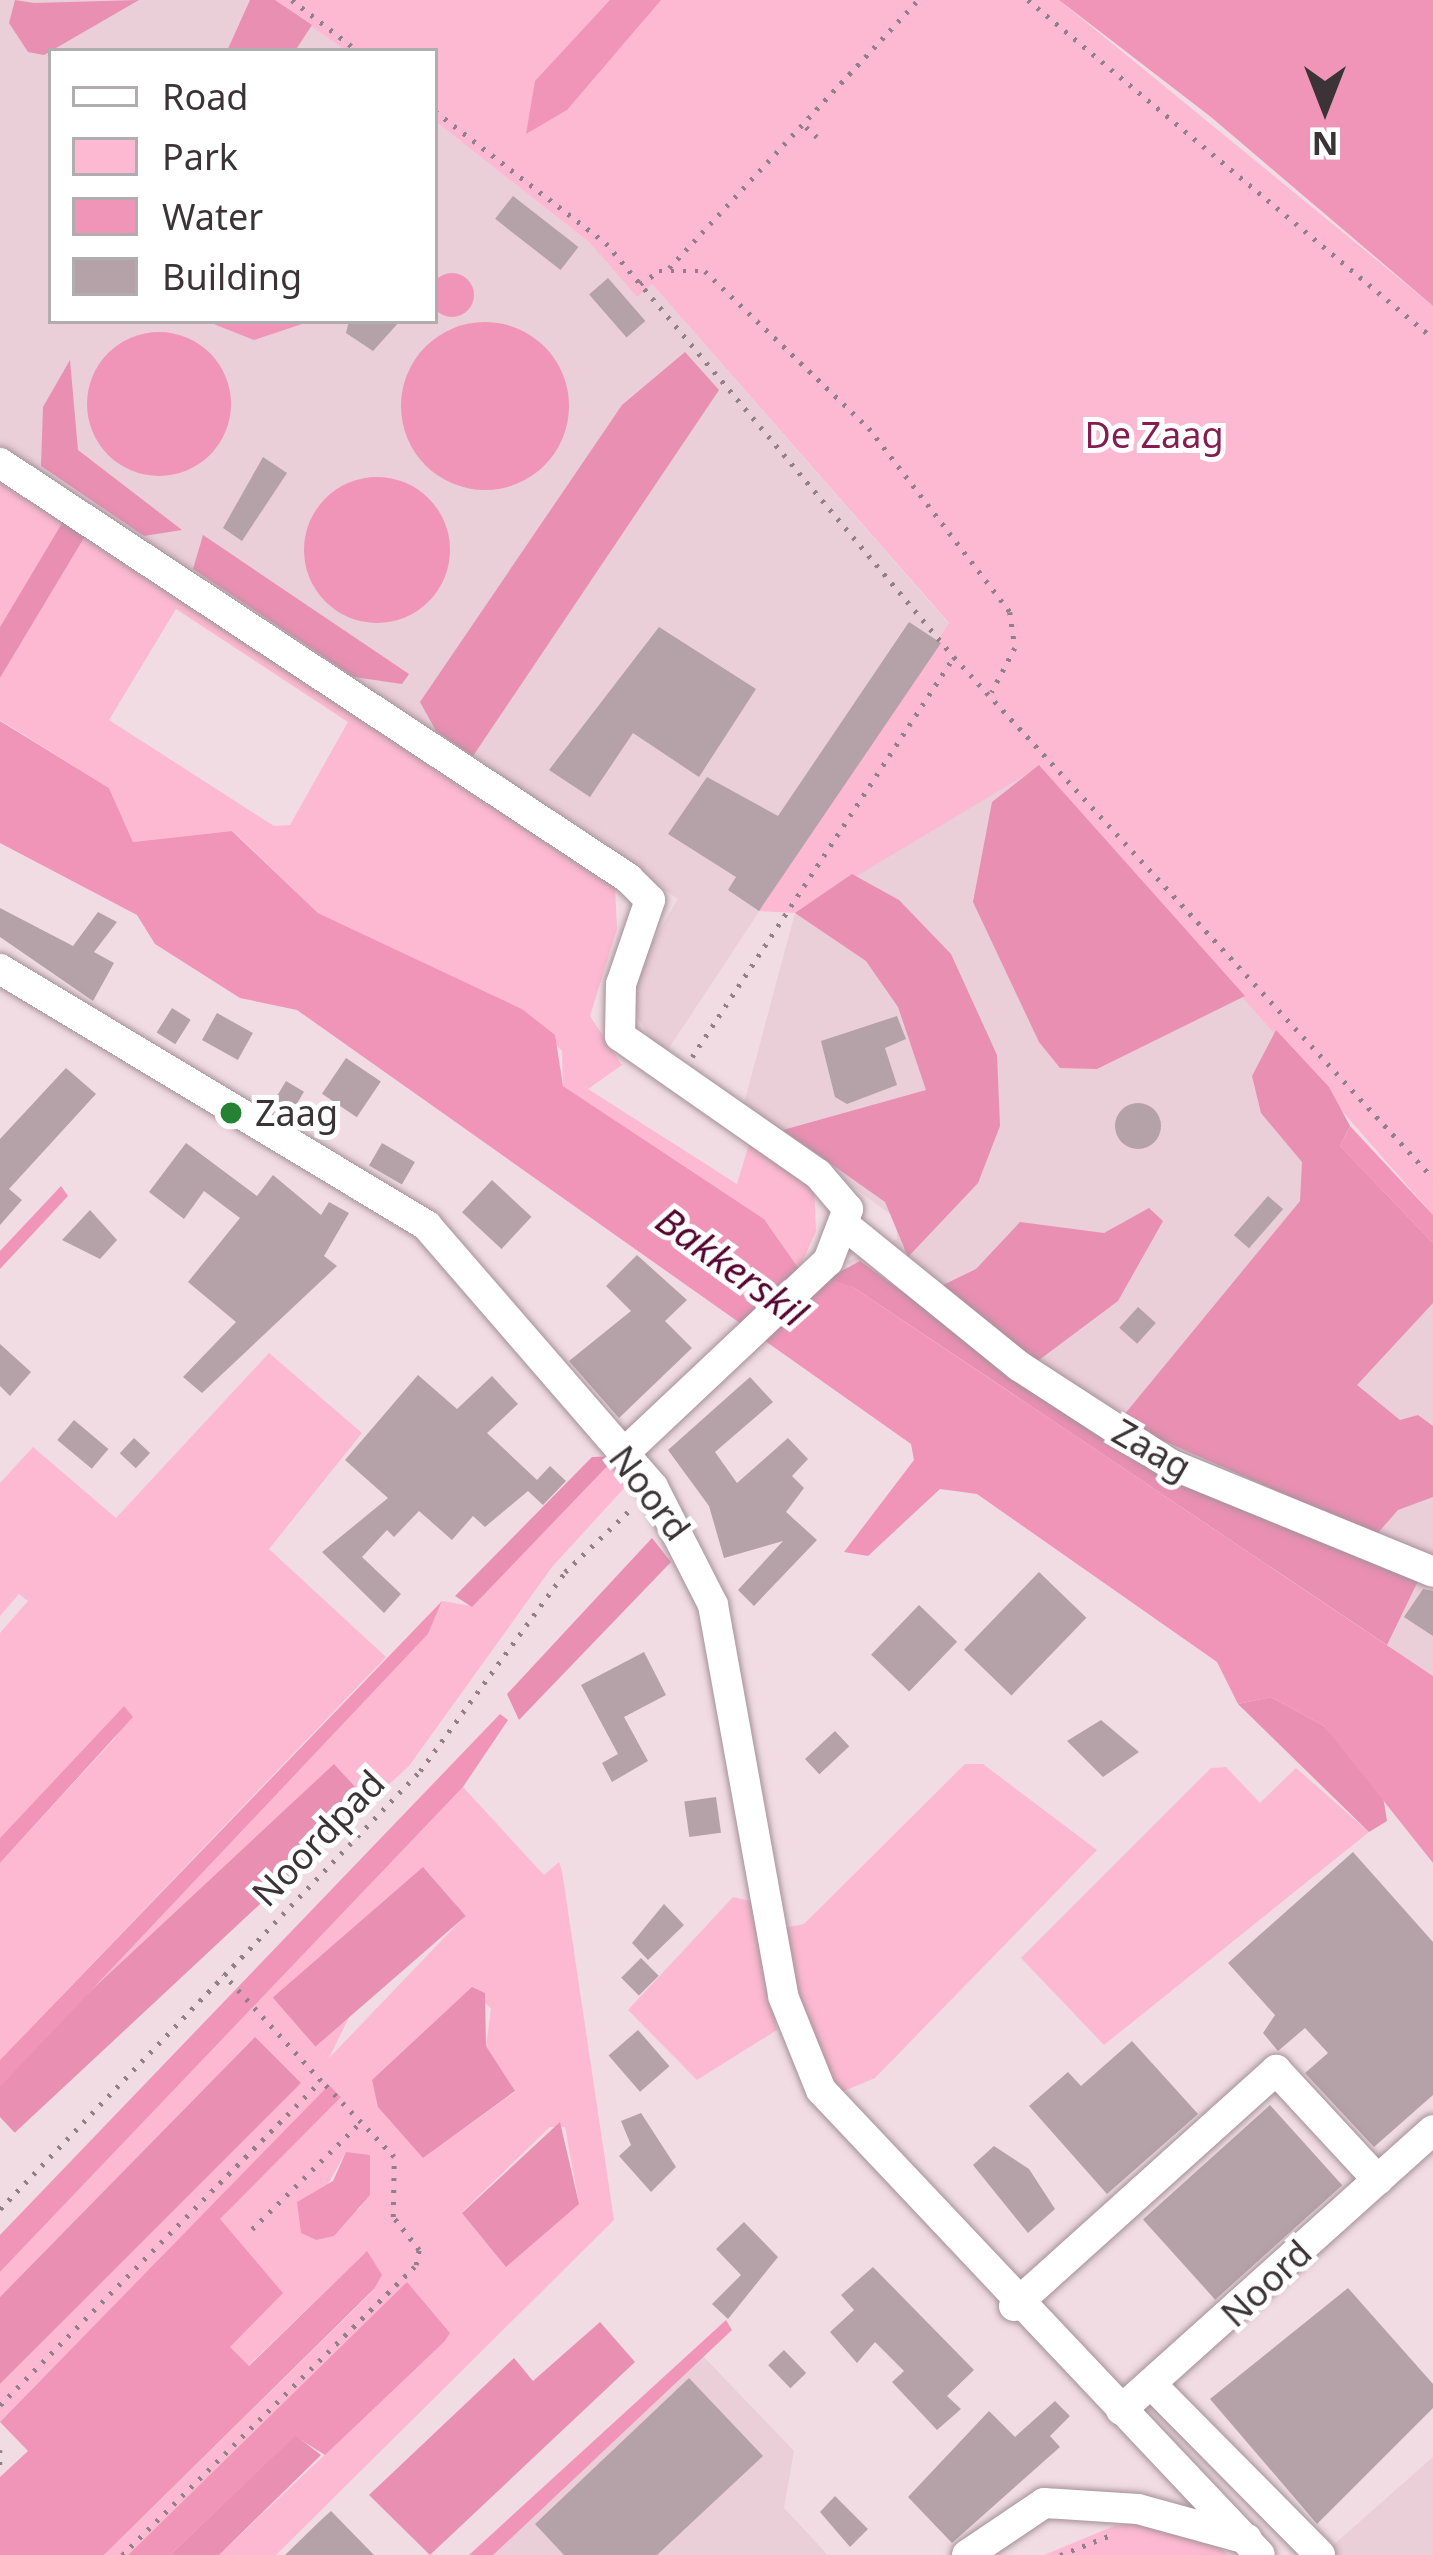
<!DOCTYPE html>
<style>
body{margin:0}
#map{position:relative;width:1433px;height:2555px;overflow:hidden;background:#f1dce3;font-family:"Noto Sans",sans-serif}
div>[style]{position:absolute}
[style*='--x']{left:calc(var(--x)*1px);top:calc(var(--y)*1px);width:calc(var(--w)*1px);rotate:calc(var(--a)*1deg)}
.built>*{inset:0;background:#eaced8}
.green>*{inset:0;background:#fdb9d1}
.forest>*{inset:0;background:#e98fb2;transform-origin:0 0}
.water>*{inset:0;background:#f195b8}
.round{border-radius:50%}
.building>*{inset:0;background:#b5a1a8;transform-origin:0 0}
.path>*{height:4.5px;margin-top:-2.25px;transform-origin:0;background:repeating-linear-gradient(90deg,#8f8185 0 3px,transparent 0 12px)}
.roads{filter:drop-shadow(0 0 3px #a49197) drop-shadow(0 0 3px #a49197)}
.minor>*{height:30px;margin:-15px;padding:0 15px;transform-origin:15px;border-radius:15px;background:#fff}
.dots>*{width:33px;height:33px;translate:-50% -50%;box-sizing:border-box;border:6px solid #fff;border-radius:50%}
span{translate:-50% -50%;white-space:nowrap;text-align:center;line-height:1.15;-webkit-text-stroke:10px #fff;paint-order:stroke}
.park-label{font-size:36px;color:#861d51}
.poi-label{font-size:36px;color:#3b3335}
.left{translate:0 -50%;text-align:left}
.street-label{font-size:36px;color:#3b3335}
.water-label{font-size:39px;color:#55032f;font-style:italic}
.legend{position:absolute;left:48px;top:48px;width:390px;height:276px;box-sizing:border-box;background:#fff;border:3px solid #b1adae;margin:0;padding:15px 21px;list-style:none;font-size:36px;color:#3b3335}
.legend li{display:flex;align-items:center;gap:24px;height:60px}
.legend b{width:60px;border:3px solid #b1adae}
.north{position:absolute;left:1265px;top:48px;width:120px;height:120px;-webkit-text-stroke:9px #fff;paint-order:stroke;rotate:180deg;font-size:33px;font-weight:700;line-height:48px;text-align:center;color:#3b3335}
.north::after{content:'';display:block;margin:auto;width:42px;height:54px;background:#3b3335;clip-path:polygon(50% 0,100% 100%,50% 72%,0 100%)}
</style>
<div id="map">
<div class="built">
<div style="clip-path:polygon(0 0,275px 0,346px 51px,51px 51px,51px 321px,435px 321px,435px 121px,589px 242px,636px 296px,651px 283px,949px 624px,663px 1057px,631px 1008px,638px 967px,678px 899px,473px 756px,0 479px)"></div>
<div style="clip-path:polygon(1039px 765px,1329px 1087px,1350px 1126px,1339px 1139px,1433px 1243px,1433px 1676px,994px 1378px,846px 1262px,897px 1239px,897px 1219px,743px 1107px,795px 913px)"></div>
<div style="clip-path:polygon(702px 2355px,794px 2451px,784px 2508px,828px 2555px,489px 2555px)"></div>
<div style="clip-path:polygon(1433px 2457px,1433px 2555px,1322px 2555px)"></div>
</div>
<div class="green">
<div style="clip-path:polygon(275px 0,1059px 0,1433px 306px,1433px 1215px,1040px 766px,795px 913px,759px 911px,949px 623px,652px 284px,637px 297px,589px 242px,435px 121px,435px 51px,346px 51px)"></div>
<div style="clip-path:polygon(0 477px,65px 518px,0 627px)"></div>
<div style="clip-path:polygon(evenodd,87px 533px,615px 887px,617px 929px,590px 1016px,622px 1065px,588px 1089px,737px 1184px,749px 1144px,814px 1186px,816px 1231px,799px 1269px,764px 1219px,563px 1086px,562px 1051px,522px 1009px,318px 913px,233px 831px,133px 842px,109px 788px,0 720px,0 678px,87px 533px,176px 609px,348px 722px,290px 825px,274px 826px,109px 720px,176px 609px)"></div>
<div style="clip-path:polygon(269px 1353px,362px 1433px,269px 1549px,386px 1657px,0 2060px,0 1863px,116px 1737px,123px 1707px,0 1838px,0 1633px,28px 1601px,19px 1594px,0 1616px,0 1483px,33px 1447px,116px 1518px)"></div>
<div style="clip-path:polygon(617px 1456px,637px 1474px,552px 1567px,409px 1766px,370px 1802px,334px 1764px,0 2116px,0 2087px,428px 1634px,442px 1601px,472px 1606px)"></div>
<div style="clip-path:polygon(965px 1764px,983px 1764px,1097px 1850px,875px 2078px,837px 2094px,804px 2027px,783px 1928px,804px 1924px)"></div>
<div style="clip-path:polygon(1226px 1767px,1260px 1803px,1296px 1768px,1369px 1832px,1104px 2045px,1021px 1958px,1211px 1768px)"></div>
<div style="clip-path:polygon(evenodd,463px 1787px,544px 1875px,559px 1862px,562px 1871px,614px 2220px,276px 2555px,219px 2555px,444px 2342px,407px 2283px,128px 2555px,104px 2555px,374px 2290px,366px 2252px,248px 2366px,229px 2347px,220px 2219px,340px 2096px,329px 2086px,0 2422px,0 2384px,300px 2082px,254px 2038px,0 2297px,0 2272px,463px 1787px,423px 1867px,465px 1916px,329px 2058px,423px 1867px,463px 1787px,472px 1988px,491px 2009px,486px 2046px,515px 2092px,423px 2158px,373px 2080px,472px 1988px,463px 1787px,550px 2127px,565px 2127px,579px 2204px,462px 2212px,550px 2127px,463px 1787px,346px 2152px,361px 2207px,315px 2240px,301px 2232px,346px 2152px)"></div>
<div style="clip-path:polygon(733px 1897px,753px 1902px,777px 2030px,697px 2080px,628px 2010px)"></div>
<div style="clip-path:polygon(1188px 2515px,1228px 2555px,1044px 2555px,1114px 2526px)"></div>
</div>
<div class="forest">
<div style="clip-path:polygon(15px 0,34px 3px,139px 0,44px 55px,28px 52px,9px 23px)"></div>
<div style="clip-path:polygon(250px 0,275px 0,312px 25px,295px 51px,227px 51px)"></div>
<div style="clip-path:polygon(685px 352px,719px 390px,473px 756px,436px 731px,420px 702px,622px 405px)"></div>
<div style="clip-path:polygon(70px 360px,78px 450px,182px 530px,144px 536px,41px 466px,43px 407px)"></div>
<div style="clip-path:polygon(65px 518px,87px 533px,0 678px,0 627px)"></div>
<div style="clip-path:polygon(203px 535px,409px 674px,402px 684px,354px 677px,193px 569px)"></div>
<div style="clip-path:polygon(1039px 765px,1245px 996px,1097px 1069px,1060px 1068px,1039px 1042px,973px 902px,992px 802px)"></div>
<div style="clip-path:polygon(852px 874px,899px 900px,951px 954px,997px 1055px,1000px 1126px,978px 1183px,908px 1257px,885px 1202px,783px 1130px,926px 1090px,898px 1007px,866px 961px,795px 913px)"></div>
<div style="clip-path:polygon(1276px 1030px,1329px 1087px,1350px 1126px,1340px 1146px,1433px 1243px,1433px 1303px,1357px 1385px,1400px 1420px,1418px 1415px,1433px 1426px,1433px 1497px,1398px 1510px,1376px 1535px,1119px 1421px,1300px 1201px,1302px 1162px,1261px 1113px,1252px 1076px)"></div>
<div style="clip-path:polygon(1149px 1208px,1163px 1221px,1118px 1301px,1031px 1366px,941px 1286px,976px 1269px,1020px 1222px,1104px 1233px)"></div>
<div style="clip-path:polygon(860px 1261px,1000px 1363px,1419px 1579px,1387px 1645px,853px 1287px,819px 1283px)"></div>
<div style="clip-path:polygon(617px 1456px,472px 1607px,455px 1596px,592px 1457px)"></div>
<div style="clip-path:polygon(652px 1538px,671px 1562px,519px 1720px,507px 1694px)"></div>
<div style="clip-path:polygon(1271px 1697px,1324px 1726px,1382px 1790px,1387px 1821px,1369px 1832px,1238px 1704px)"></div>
<div style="left:334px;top:1764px;width:52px;height:485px;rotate:47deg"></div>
<div style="left:423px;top:1867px;width:65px;height:199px;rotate:49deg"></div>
<div style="clip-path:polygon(472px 1987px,485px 1993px,486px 2046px,515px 2091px,423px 2158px,378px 2107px,372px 2080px)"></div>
<div style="clip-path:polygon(255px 2037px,301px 2083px,0 2384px,0 2297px)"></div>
<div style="clip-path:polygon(560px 2122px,579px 2204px,506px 2267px,462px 2213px)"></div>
<div style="clip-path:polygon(600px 2322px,635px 2362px,430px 2555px,369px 2495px,514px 2358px,533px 2381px)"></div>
<div style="clip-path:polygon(295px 2435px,321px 2455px,219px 2555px,170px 2555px)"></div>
</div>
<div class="water">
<div style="clip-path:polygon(610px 0,661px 0,567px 110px,526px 134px,535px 81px)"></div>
<div style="clip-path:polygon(1059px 0,1433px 0,1433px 306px,1211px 117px)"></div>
<div class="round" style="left:430px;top:273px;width:44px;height:44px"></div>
<div style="clip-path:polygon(206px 321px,311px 321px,254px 340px)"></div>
<div class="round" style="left:401px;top:322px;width:168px;height:168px"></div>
<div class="round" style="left:87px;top:332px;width:144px;height:144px"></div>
<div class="round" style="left:304px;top:477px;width:146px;height:146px"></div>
<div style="clip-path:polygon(0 721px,109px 788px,133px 842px,232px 831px,318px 913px,522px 1009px,555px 1035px,563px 1086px,764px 1219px,799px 1269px,853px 1287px,1433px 1676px,1433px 1863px,1324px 1726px,1271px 1697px,1238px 1704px,1217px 1662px,977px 1494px,940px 1489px,868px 1556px,844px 1552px,914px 1460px,911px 1444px,297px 1010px,240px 998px,155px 944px,137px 915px,0 843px)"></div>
<div style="clip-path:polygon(1350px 1126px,1433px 1215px,1433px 1243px,1340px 1146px)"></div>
<div style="clip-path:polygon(61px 1186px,68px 1196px,0 1269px,0 1251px)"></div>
<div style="clip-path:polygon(442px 1601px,428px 1634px,0 2087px,0 2060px)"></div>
<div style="clip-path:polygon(124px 1706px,133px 1717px,0 1863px,0 1838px)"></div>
<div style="clip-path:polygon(500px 1714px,508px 1720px,463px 1787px,0 2272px,0 2235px)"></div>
<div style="clip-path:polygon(329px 2085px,341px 2097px,220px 2219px,283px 2293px,230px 2347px,249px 2366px,367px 2251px,382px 2275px,374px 2289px,104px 2555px,0 2555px,0 2477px,28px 2451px,0 2422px)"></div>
<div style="clip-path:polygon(346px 2152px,370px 2155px,370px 2195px,334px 2236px,316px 2240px,301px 2233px,297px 2202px,333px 2181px)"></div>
<div style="clip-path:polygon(407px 2282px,450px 2333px,444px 2342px,325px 2455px,295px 2436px,170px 2555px,128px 2555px)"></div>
<div style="clip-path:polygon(726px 2320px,732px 2330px,493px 2555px,469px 2555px)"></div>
</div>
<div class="building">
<div style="left:513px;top:196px;width:83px;height:29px;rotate:38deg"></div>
<div style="left:608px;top:278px;width:57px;height:25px;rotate:49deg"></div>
<div style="clip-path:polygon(349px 321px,400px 321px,373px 351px,346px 333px)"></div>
<div style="clip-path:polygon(263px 457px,287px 473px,242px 541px,223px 528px)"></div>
<div style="clip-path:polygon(909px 622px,941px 643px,759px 911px,728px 890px,736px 877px,668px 834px,707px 777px,778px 816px)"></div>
<div style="clip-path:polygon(659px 627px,756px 689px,699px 777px,633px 733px,590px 797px,549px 770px)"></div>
<div style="clip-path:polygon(0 908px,73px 946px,98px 912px,117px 922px,94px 952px,114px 963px,93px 1001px,0 937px)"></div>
<div style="left:172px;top:1008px;width:22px;height:29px;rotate:32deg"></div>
<div style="left:217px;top:1013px;width:41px;height:31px;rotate:29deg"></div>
<div style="clip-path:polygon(897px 1016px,906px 1039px,885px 1048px,897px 1085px,847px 1104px,835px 1097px,821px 1041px)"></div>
<div style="left:346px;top:1058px;width:42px;height:43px;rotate:34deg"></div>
<div style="clip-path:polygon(66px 1068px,96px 1094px,9px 1189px,22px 1200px,0 1225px,0 1139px)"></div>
<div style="left:286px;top:1081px;width:21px;height:27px;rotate:31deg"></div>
<div class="round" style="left:1115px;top:1103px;width:46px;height:46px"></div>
<div style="clip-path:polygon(186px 1143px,257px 1196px,273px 1175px,321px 1215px,329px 1202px,349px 1213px,324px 1256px,337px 1266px,202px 1393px,183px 1377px,236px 1322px,188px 1282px,240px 1218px,204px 1191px,184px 1219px,149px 1192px)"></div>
<div style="left:382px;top:1143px;width:38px;height:26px;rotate:30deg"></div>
<div style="left:492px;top:1180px;width:54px;height:44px;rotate:43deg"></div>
<div style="left:1268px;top:1196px;width:20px;height:52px;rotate:41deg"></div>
<div style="clip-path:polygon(90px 1210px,117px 1240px,100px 1259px,62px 1240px)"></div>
<div style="clip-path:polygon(637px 1255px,687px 1300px,665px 1321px,692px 1348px,619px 1418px,569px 1361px,631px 1311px,606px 1286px)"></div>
<div style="left:1138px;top:1307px;width:24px;height:28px;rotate:42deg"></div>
<div style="clip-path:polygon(0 1344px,31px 1372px,10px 1396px,0 1386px)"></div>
<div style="clip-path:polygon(418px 1375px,457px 1409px,492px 1376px,518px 1404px,487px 1433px,537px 1480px,550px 1466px,566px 1481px,543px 1505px,528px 1491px,485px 1527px,473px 1516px,452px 1540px,419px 1511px,394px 1537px,387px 1530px,362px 1557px,401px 1594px,384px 1613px,322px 1552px,388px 1498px,345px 1460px)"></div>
<div style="clip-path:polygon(750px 1377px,773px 1402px,715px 1452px,737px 1483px,788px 1438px,808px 1459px,792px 1476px,804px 1488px,786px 1512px,817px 1540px,754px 1606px,738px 1590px,783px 1541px,724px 1558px,709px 1506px,668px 1450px)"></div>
<div style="left:74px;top:1420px;width:45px;height:26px;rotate:40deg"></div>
<div style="left:134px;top:1438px;width:22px;height:21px;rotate:43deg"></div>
<div style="left:1039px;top:1572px;width:66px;height:108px;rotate:44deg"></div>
<div style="clip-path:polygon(1423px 1589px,1433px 1591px,1433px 1636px,1404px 1617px)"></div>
<div style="left:919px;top:1605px;width:53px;height:69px;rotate:44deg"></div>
<div style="clip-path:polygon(644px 1652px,666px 1695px,624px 1717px,648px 1761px,612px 1782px,602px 1763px,618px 1754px,581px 1685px)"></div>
<div style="clip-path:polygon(1101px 1720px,1139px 1752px,1103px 1777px,1067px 1741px)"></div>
<div style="left:835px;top:1731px;width:21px;height:41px;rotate:47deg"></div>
<div style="left:716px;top:1797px;width:36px;height:32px;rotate:82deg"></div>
<div style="clip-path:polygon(1353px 1852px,1433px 1942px,1433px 2095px,1374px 2147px,1305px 2073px,1328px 2053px,1305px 2028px,1278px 2051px,1263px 2033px,1275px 2015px,1228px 1963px)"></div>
<div style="clip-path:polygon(664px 1904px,684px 1925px,648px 1960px,632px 1943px)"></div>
<div style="left:641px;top:1958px;width:25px;height:28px;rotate:45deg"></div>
<div style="left:638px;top:2030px;width:48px;height:39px;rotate:49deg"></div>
<div style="clip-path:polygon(1132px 2041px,1198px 2114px,1107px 2194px,1029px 2106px,1068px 2072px,1081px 2086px)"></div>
<div style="left:1270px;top:2105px;width:108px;height:171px;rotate:48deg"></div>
<div style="clip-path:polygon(641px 2113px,676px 2167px,651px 2192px,619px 2156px,631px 2145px,621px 2121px)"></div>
<div style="clip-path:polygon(994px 2146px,1029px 2169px,1055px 2209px,1028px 2233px,973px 2165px)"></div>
<div style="clip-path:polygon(744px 2222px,778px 2257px,728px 2319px,712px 2304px,741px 2275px,716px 2249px)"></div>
<div style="clip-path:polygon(873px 2267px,974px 2370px,947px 2396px,961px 2409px,937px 2430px,892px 2382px,904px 2371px,875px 2342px,857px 2363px,830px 2332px,854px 2310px,841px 2295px)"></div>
<div style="clip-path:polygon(1348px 2288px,1433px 2384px,1433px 2408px,1317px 2524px,1210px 2399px)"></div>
<div style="left:784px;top:2350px;width:32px;height:22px;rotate:46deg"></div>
<div style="clip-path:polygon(689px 2378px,763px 2456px,657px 2555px,564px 2555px,535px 2524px)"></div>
<div style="clip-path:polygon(1055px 2401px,1070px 2416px,1050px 2436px,1060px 2447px,952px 2543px,908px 2497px,989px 2411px,1015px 2437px)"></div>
<div style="clip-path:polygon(835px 2496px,868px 2529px,850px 2547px,820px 2512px)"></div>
<div style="clip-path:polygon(331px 2511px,374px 2555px,285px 2555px,321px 2520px)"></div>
</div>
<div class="path">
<div style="--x:292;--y:0;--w:83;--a:37.7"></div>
<div style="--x:1028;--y:0;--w:528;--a:39.85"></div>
<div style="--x:435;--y:111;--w:216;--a:37.7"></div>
<div style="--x:606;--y:243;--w:541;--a:49.95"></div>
<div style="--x:954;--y:657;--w:708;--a:47.41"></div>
<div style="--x:806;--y:127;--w:15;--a:42"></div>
<div style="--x:669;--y:268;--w:366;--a:-47.1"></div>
<div style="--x:640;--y:284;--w:23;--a:-34"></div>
<div style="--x:659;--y:271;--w:46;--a:0"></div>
<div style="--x:705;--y:271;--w:227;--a:43.8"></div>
<div style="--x:869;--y:428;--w:232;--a:52.5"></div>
<div style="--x:1010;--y:612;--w:36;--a:82"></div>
<div style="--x:1015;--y:648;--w:50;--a:117.6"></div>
<div style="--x:692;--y:1057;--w:478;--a:-56.8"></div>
<div style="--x:0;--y:2209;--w:607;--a:-46.2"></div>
<div style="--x:420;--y:1771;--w:246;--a:-53.9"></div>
<div style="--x:565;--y:1572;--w:93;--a:-43.7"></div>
<div style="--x:252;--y:2229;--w:156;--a:-44.5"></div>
<div style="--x:0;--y:2405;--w:456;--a:-45.3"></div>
<div style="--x:321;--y:2081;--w:145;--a:-132.5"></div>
<div style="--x:0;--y:2450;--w:17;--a:90"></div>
<div style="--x:122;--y:2555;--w:413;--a:-44.6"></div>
<div style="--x:416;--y:2265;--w:15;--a:-79"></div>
<div style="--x:419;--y:2250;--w:42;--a:-128.2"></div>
<div style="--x:393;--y:2217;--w:60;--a:-89"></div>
<div style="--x:394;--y:2157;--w:105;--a:-133.8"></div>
<div style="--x:1060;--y:2555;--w:55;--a:-21.4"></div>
</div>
<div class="roads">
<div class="minor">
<div style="--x:0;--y:463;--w:753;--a:33.46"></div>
<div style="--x:628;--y:878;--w:31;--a:45"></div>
<div style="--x:650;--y:900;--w:89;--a:109"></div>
<div style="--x:621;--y:984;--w:52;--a:91.1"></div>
<div style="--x:620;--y:1036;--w:241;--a:34.9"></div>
<div style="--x:818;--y:1174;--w:46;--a:49.4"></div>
<div style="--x:848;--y:1209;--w:56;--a:111"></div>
<div style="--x:828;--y:1261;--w:280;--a:136.7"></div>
<div style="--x:0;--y:969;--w:498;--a:31"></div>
<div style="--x:427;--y:1226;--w:345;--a:49.1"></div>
<div style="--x:653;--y:1487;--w:132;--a:63"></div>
<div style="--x:713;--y:1605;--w:397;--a:79.8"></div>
<div style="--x:783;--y:1996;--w:101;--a:68"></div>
<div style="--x:821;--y:2090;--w:639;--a:46.65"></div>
<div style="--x:846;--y:1226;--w:223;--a:39"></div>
<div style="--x:1019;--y:1366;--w:180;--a:33"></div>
<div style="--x:1170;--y:1464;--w:284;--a:22.3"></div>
<div style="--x:1014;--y:2306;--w:353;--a:-42"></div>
<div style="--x:1276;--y:2070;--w:150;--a:47.2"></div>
<div style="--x:1154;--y:2387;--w:236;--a:45.3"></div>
<div style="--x:1121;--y:2410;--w:419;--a:-41.9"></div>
<div style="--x:967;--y:2555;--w:93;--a:-34"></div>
<div style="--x:1044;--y:2503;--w:94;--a:3.7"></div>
<div style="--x:1138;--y:2509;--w:113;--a:15.4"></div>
</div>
</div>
<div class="dots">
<div style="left:231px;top:1113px;background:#258233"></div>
</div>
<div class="park-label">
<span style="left:1154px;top:435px">De Zaag</span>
</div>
<div class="poi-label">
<span class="left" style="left:255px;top:1113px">Zaag</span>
</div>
<div class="street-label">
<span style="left:1152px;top:1449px;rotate:30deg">Zaag</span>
<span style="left:650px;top:1493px;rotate:53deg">Noord</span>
<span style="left:318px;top:1838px;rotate:-46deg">Noordpad</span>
<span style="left:1266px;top:2283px;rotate:-43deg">Noord</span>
</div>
<div class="water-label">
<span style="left:732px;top:1266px;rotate:36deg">Bakkerskil</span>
</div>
<ul class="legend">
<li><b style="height:15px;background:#fff"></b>Road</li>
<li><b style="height:33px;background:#fdb9d1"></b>Park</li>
<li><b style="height:33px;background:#f195b8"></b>Water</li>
<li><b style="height:33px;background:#b5a1a8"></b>Building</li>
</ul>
<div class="north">N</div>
</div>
